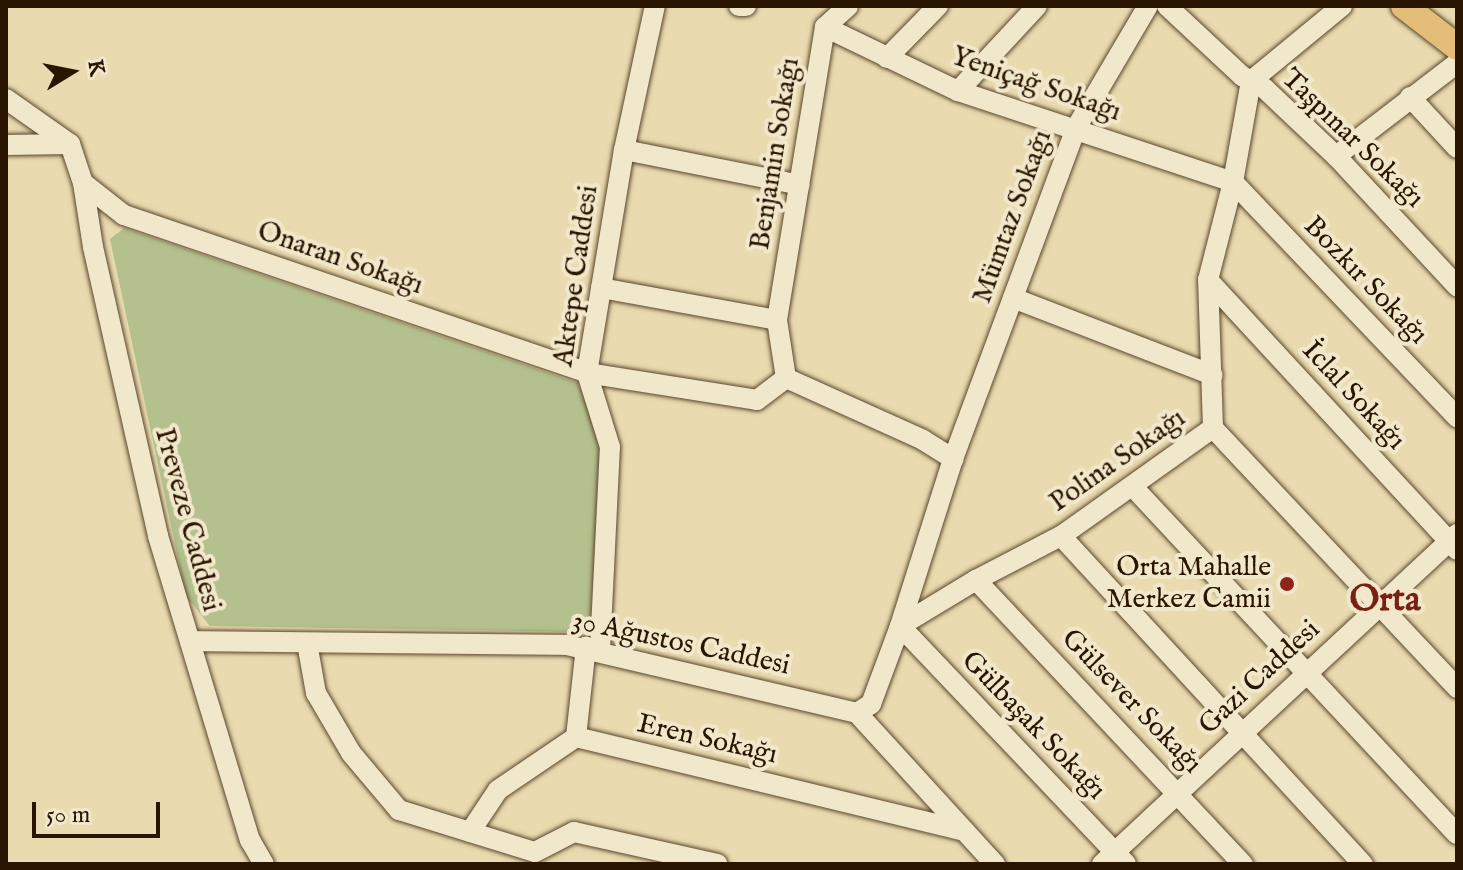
<!DOCTYPE html>
<meta charset="utf-8">
<style>
body{margin:0}
#map{position:relative;width:1463px;height:870px;overflow:hidden;background:#e9daaf;font-family:"IM FELL English",serif}
div>[style]{position:absolute}
[style*='--x']{left:calc(var(--x)*1px);top:calc(var(--y)*1px);width:calc(var(--w)*1px);rotate:calc(var(--a)*1deg)}
.green>*{inset:0;background:#b4c08d}
.roads{filter:drop-shadow(0 0 2px #5a462c) drop-shadow(0 0 2px #5a462c)}
.minor>*{height:20px;margin:-10px;padding:0 10px;transform-origin:10px;border-radius:10px;background:#f1e7cb}
.major>*{height:26px;margin:-13px;padding:0 13px;transform-origin:13px;border-radius:13px;background:#e4bd78}
.dots>*{width:22px;height:22px;translate:-50% -50%;box-sizing:border-box;border:4px solid #f1e7cb;border-radius:50%}
span{translate:-50% -50%;white-space:nowrap;text-align:center;line-height:1.15;-webkit-text-stroke:8px #f1e7cb;paint-order:stroke}
.street-label{font-size:28px;color:#2a1500}
.poi-label{font-size:28px;color:#2a1500}
.right{translate:-100% -50%;text-align:right}
.district-label{font-size:36px;color:#7a1f14;font-weight:700}
.frame{position:absolute;inset:0;border:8px solid #2a1500;pointer-events:none}
.north{position:absolute;left:32px;top:32px;width:80px;height:80px;-webkit-text-stroke:6px #f1e7cb;paint-order:stroke;rotate:80deg;font-size:22px;font-weight:700;line-height:32px;text-align:center;color:#2a1500}
.north::after{content:'';display:block;margin:auto;width:28px;height:36px;background:#2a1500;clip-path:polygon(50% 0,100% 100%,50% 72%,0 100%)}
.scale{position:absolute;left:32px;top:802px;width:128px;height:36px;box-sizing:border-box;border:4px solid #2a1500;border-top:0;padding-left:10px;font-size:24px;line-height:28px;white-space:nowrap;color:#2a1500;-webkit-text-stroke:6px #f1e7cb;paint-order:stroke}
</style>
<div id="map">
<div class="green">
<div style="clip-path:polygon(124px 228px,578px 383px,603px 448px,590px 624px,581px 632px,210px 626px,186px 596px,110px 239px)"></div>
</div>
<div class="roads">
<div class="minor">
<div style="--x:739;--y:6;--w:7;--a:0"></div>
<div style="--x:1167;--y:6;--w:103;--a:43"></div>
<div style="--x:1242;--y:76;--w:25;--a:29"></div>
<div style="--x:1264;--y:88;--w:99;--a:43.4"></div>
<div style="--x:1336;--y:156;--w:178;--a:47.1"></div>
<div style="--x:825;--y:27;--w:148;--a:25.7"></div>
<div style="--x:958;--y:91;--w:290;--a:18.3"></div>
<div style="--x:1233;--y:182;--w:325;--a:46.4"></div>
<div style="--x:887;--y:58;--w:73;--a:-45.6"></div>
<div style="--x:958;--y:91;--w:116;--a:-47.1"></div>
<div style="--x:1410;--y:97;--w:69;--a:47.3"></div>
<div style="--x:6;--y:99;--w:78;--a:35.1"></div>
<div style="--x:70;--y:144;--w:41;--a:71.6"></div>
<div style="--x:83;--y:183;--w:65;--a:81.1"></div>
<div style="--x:93;--y:247;--w:296;--a:77.3"></div>
<div style="--x:158;--y:536;--w:318;--a:73.2"></div>
<div style="--x:250;--y:840;--w:28;--a:60"></div>
<div style="--x:6;--y:145;--w:64;--a:-0.9"></div>
<div style="--x:624;--y:150;--w:179;--a:11.2"></div>
<div style="--x:1336;--y:156;--w:153;--a:-37.5"></div>
<div style="--x:83;--y:183;--w:52;--a:38"></div>
<div style="--x:124;--y:215;--w:489;--a:18.8"></div>
<div style="--x:587;--y:373;--w:172;--a:9"></div>
<div style="--x:757;--y:400;--w:36;--a:-37"></div>
<div style="--x:1208;--y:280;--w:367;--a:47.3"></div>
<div style="--x:601;--y:288;--w:179;--a:10.3"></div>
<div style="--x:777;--y:320;--w:59;--a:81.2"></div>
<div style="--x:786;--y:378;--w:150;--a:24.3"></div>
<div style="--x:923;--y:440;--w:36;--a:32"></div>
<div style="--x:1013;--y:298;--w:214;--a:21.1"></div>
<div style="--x:777;--y:320;--w:297;--a:-80.7"></div>
<div style="--x:825;--y:27;--w:31;--a:-42"></div>
<div style="--x:1213;--y:428;--w:357;--a:46.8"></div>
<div style="--x:1134;--y:488;--w:473;--a:47"></div>
<div style="--x:1061;--y:536;--w:446;--a:47.4"></div>
<div style="--x:976;--y:580;--w:390;--a:46.8"></div>
<div style="--x:190;--y:641;--w:377;--a:0.6"></div>
<div style="--x:567;--y:645;--w:298;--a:13.2"></div>
<div style="--x:857;--y:713;--w:205;--a:47.6"></div>
<div style="--x:307;--y:643;--w:51;--a:79.8"></div>
<div style="--x:316;--y:693;--w:69;--a:59.7"></div>
<div style="--x:351;--y:753;--w:75;--a:49.9"></div>
<div style="--x:399;--y:810;--w:142;--a:17.2"></div>
<div style="--x:535;--y:852;--w:44;--a:-27.1"></div>
<div style="--x:574;--y:832;--w:147;--a:12.6"></div>
<div style="--x:600;--y:650;--w:203;--a:-87.2"></div>
<div style="--x:610;--y:447;--w:77;--a:-107.3"></div>
<div style="--x:587;--y:373;--w:226;--a:-80.6"></div>
<div style="--x:624;--y:150;--w:147;--a:-77.9"></div>
<div style="--x:857;--y:713;--w:17;--a:-33"></div>
<div style="--x:871;--y:704;--w:83;--a:-69.6"></div>
<div style="--x:900;--y:626;--w:89;--a:-31.2"></div>
<div style="--x:976;--y:580;--w:96;--a:-27.4"></div>
<div style="--x:1061;--y:536;--w:186;--a:-35.4"></div>
<div style="--x:1213;--y:428;--w:148;--a:-91.9"></div>
<div style="--x:1208;--y:280;--w:101;--a:-75.7"></div>
<div style="--x:1233;--y:182;--w:103;--a:-79.9"></div>
<div style="--x:1251;--y:81;--w:118;--a:-39.5"></div>
<div style="--x:576;--y:737;--w:91;--a:-83.7"></div>
<div style="--x:470;--y:832;--w:50;--a:-56.3"></div>
<div style="--x:498;--y:790;--w:94;--a:-34.2"></div>
<div style="--x:576;--y:737;--w:400;--a:13.6"></div>
<div style="--x:1102;--y:864;--w:485;--a:-42.9"></div>
<div style="--x:1126;--y:864;--w:328;--a:-133.5"></div>
<div style="--x:900;--y:626;--w:175;--a:-72.4"></div>
<div style="--x:953;--y:459;--w:353;--a:-69.6"></div>
<div style="--x:1076;--y:128;--w:142;--a:-59.5"></div>
</div>
<div class="major">
<div style="--x:1404;--y:6;--w:67;--a:37.7"></div>
</div>
</div>
<div class="dots">
<div style="left:1287px;top:584px;background:#8f2418"></div>
</div>
<div class="street-label">
<span style="left:1036px;top:85px;rotate:19deg">Yeniçağ Sokağı</span>
<span style="left:1352px;top:139px;rotate:44deg">Taşpınar Sokağı</span>
<span style="left:776px;top:154px;rotate:-81deg">Benjamin Sokağı</span>
<span style="left:1013px;top:217px;rotate:-70deg">Mümtaz Sokağı</span>
<span style="left:340px;top:259px;rotate:19deg">Onaran Sokağı</span>
<span style="left:577px;top:276px;rotate:-82deg">Aktepe Caddesi</span>
<span style="left:1365px;top:281px;rotate:46deg">Bozkır Sokağı</span>
<span style="left:1353px;top:396px;rotate:47deg">İclal Sokağı</span>
<span style="left:1118px;top:461px;rotate:-35deg">Polina Sokağı</span>
<span style="left:187px;top:520px;rotate:75deg">Preveze Caddesi</span>
<span style="left:681px;top:644px;rotate:12deg">30 Ağustos Caddesi</span>
<span style="left:1260px;top:678px;rotate:-43deg">Gazi Caddesi</span>
<span style="left:1131px;top:702px;rotate:46deg">Gülsever Sokağı</span>
<span style="left:1033px;top:726px;rotate:46deg">Gülbaşak Sokağı</span>
<span style="left:707px;top:740px;rotate:13deg">Eren Sokağı</span>
</div>
<div class="poi-label">
<span class="right" style="left:1271px;top:584px">Orta Mahalle<br>Merkez Camii</span>
</div>
<div class="district-label">
<span style="left:1385px;top:601px">Orta</span>
</div>
<div class="frame"></div>
<div class="north">K</div>
<div class="scale">50 m</div>
</div>
